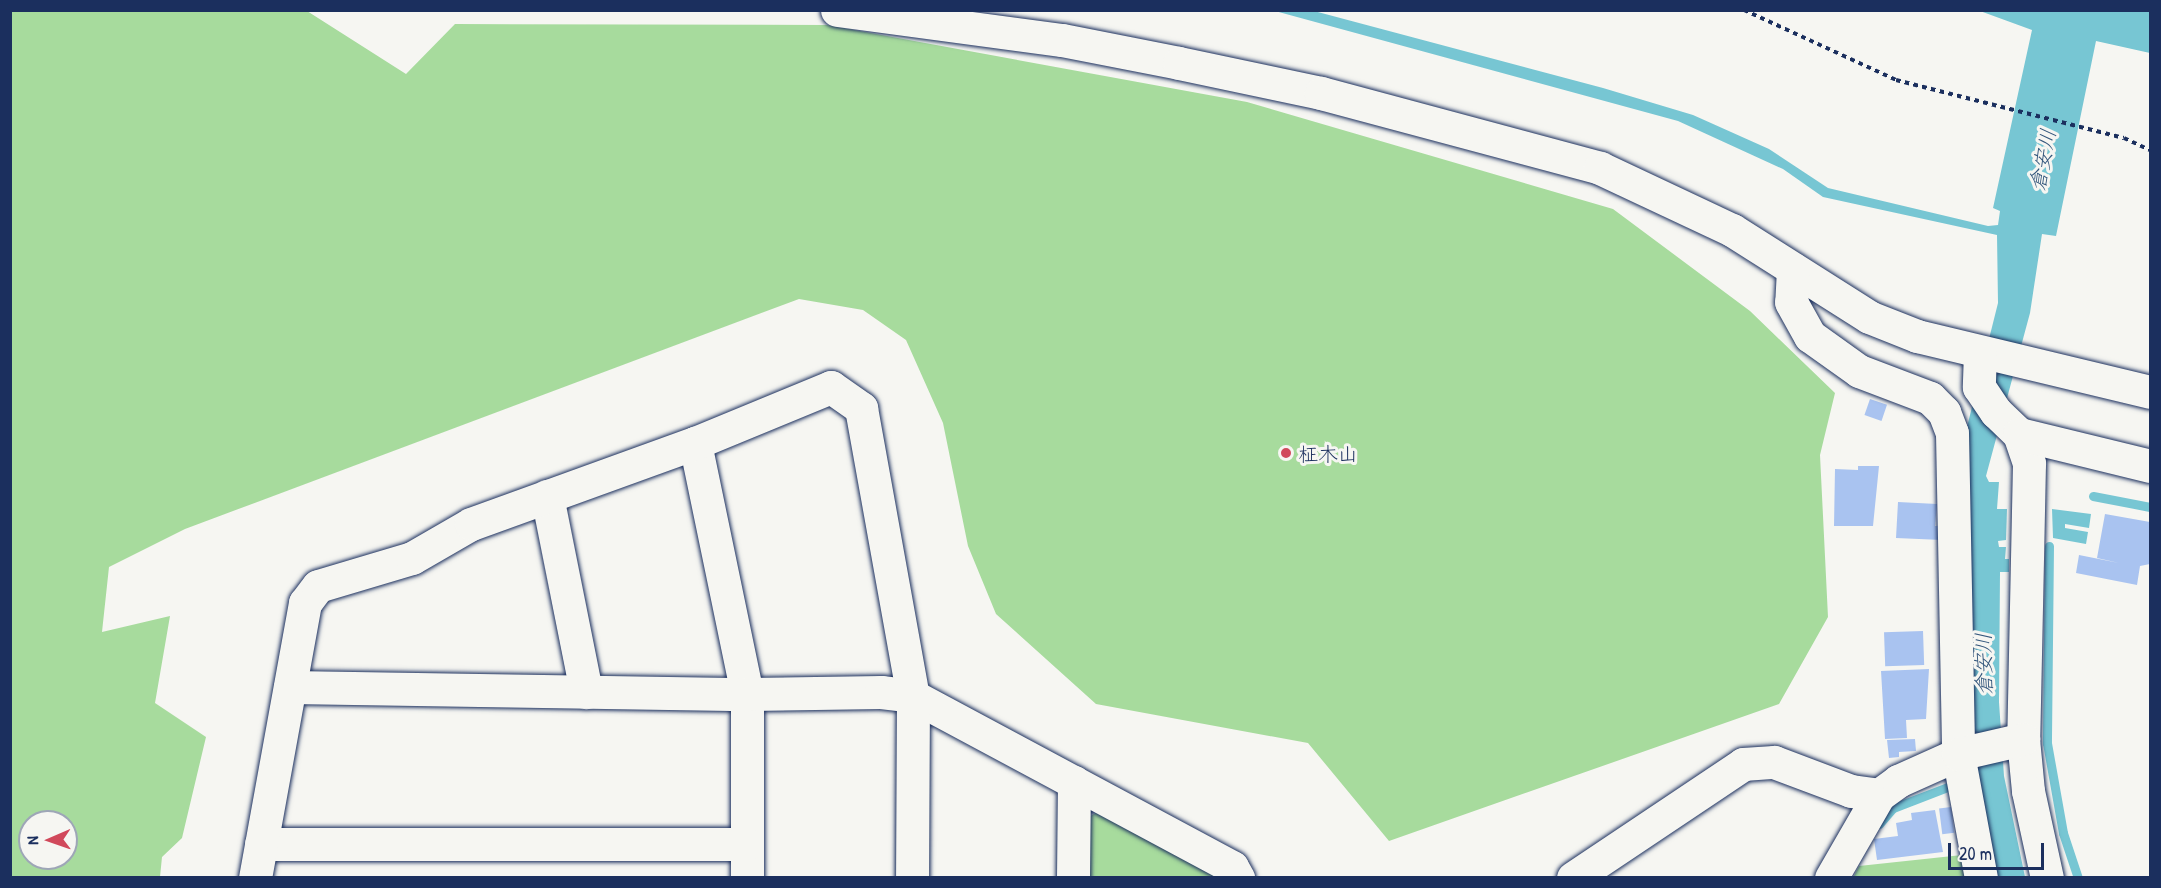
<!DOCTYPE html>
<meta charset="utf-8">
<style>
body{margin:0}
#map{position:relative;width:2161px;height:888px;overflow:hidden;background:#f6f6f2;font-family:"Patrick Hand","Klee One",sans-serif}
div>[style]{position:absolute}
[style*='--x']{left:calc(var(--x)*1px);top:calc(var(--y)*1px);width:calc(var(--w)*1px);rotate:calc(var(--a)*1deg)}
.green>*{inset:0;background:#a7db9d}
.water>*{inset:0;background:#77c6d3}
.stream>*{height:9px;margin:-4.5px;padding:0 4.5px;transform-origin:4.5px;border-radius:4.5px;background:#77c6d3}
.building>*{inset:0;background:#a9c3f0;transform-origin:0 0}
.path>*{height:4px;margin-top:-2px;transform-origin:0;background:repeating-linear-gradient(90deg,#1b2f5e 0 4.5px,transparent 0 9px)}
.roads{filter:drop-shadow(0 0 2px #1b2f5e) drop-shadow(0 0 2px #1b2f5e)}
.minor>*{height:33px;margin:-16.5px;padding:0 16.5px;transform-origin:16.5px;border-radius:16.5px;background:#f6f6f2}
.dots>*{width:16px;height:16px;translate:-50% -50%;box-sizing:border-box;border:3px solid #f6f6f2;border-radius:50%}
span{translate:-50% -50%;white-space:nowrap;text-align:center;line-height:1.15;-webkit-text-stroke:6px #f6f6f2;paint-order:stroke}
.poi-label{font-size:20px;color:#1b2f5e}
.left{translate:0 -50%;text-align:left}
.water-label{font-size:21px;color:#32557b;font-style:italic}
.frame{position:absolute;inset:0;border:12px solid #1b2f5e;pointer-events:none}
.north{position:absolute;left:18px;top:810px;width:60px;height:60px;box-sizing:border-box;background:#f6f6f2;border:2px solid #9ea6b7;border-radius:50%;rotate:268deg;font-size:16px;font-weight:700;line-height:24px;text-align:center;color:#1b2f5e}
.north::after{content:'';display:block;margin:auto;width:21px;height:27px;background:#d1495b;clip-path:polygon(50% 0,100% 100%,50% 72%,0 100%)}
.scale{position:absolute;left:1948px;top:843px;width:96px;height:27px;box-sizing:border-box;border:3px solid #1b2f5e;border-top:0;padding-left:8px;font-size:18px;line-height:21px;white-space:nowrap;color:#1b2f5e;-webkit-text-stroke:4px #f6f6f2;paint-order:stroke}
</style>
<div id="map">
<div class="green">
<div style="clip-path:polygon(evenodd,10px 11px,307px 11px,406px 74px,455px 24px,827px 25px,1247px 102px,1613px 209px,1750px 311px,1835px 393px,1820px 455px,1828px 617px,1779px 704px,1389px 841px,1308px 743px,1096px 704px,996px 614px,968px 546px,943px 423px,906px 340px,863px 310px,799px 299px,185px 529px,109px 567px,102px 632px,170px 616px,155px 703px,206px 737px,182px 838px,162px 857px,160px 877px,11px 877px,10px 11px,30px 822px,66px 822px,66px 858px,30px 858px,30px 822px)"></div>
<div style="clip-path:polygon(1101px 810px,1223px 878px,1086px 878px,1087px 818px)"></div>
<div style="clip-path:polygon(1962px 855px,1967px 878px,1853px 878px,1859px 866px)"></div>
</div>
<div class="water">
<div style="clip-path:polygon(1275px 11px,1314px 11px,1603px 88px,1693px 115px,1769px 149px,1828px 188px,1988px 226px,1998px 225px,2000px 211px,1993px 208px,2032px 30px,1980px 11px,2150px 11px,2150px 53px,2096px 41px,2056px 236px,2042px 234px,2030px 313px,1986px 476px,1989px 482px,1999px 482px,1997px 509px,2007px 509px,2006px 540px,1998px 541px,1999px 547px,2006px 547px,2005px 559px,2009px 559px,2009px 572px,2000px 572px,1999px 702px,2004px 776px,2025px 877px,1993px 877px,1974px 785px,1962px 447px,1998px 303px,1997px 235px,1823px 197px,1783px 169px,1678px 121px)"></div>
<div style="clip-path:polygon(2052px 509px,2091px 514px,2089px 528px,2065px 524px,2065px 528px,2088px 532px,2086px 544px,2053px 538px)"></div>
</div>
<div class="stream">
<div style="--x:2093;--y:496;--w:58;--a:10.9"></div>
<div style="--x:2049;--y:546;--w:197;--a:90.6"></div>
<div style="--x:2047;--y:743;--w:91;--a:79.9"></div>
<div style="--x:2063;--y:833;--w:47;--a:71.6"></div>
<div style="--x:1879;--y:824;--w:21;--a:-49"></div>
<div style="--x:1893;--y:808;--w:70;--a:-21"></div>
</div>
<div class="building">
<div style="left:1870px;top:399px;width:18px;height:17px;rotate:19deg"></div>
<div style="clip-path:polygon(1858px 466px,1879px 466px,1873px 526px,1834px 526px,1835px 469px,1858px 470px)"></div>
<div style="clip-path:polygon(1898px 502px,1937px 504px,1935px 526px,1943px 526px,1942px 540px,1896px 538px)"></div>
<div style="clip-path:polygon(2105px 514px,2150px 522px,2150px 564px,2140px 566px,2137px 585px,2076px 573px,2079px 555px,2119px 563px,2097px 558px)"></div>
<div style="left:1923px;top:631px;width:34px;height:39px;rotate:88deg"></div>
<div style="clip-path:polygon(1929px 669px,1926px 719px,1906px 720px,1907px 738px,1885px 739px,1881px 671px)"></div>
<div style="clip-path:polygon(1915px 739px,1916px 751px,1899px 752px,1899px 757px,1889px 758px,1887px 740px)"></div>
<div style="left:1951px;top:807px;width:26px;height:12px;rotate:83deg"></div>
<div style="clip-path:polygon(1935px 810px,1943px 852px,1877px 860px,1874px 839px,1898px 836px,1896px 823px,1912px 820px,1911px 813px)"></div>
</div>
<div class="path">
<div style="--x:1744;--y:10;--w:167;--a:24.7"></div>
<div style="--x:1896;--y:80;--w:235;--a:14.3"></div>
<div style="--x:2124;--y:138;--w:29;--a:25"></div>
</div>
<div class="roads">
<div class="minor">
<div style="--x:837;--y:10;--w:227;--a:7.6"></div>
<div style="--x:1062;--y:40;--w:119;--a:11.1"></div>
<div style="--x:1179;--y:63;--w:145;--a:11.9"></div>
<div style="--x:1321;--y:93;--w:289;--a:15"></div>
<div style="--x:1600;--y:168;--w:146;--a:25.2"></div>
<div style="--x:1732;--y:230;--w:162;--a:32.4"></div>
<div style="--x:1869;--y:317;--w:52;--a:21.6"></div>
<div style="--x:1917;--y:336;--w:240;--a:13.5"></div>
<div style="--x:1793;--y:269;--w:33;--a:93"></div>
<div style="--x:1791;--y:302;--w:39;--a:61"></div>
<div style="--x:1810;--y:336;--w:60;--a:35.5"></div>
<div style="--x:1859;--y:371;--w:76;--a:20.8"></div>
<div style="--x:1930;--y:398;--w:20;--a:45"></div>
<div style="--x:1944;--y:412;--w:22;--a:69"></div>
<div style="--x:1952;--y:433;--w:321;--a:88.9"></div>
<div style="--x:1958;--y:754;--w:126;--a:79.5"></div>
<div style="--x:1980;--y:352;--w:35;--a:92"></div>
<div style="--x:1979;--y:387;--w:30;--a:56"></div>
<div style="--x:1996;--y:412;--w:32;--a:44"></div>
<div style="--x:2019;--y:434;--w:31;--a:71"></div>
<div style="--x:2029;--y:463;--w:276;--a:91.2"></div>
<div style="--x:2023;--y:739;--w:52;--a:84.5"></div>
<div style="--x:2028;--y:791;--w:89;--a:77.7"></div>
<div style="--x:2019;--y:434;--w:135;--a:13.7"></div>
<div style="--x:695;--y:443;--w:256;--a:78.3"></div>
<div style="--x:747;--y:694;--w:184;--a:90"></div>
<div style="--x:547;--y:496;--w:200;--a:78.7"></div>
<div style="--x:290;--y:687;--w:457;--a:0.9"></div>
<div style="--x:747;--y:694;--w:134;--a:-0.9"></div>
<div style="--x:881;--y:692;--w:32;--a:7"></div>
<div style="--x:913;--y:696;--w:362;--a:28.2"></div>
<div style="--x:1232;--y:867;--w:13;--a:61"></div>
<div style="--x:261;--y:844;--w:486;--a:0"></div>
<div style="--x:255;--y:878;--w:280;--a:-79.7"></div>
<div style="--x:305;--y:603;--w:21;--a:-53"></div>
<div style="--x:318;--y:586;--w:98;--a:-16.6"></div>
<div style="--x:412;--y:558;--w:68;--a:-30"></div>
<div style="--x:471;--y:524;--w:238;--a:-19.9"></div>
<div style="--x:695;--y:443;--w:147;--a:-22.4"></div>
<div style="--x:831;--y:387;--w:37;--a:35"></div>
<div style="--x:861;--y:408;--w:293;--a:79.8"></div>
<div style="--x:913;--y:696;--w:182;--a:90.3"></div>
<div style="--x:1073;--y:878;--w:96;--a:-89.4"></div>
<div style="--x:1573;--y:878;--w:205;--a:-33.8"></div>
<div style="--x:1743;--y:764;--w:31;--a:-4"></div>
<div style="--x:1774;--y:762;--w:82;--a:20.6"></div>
<div style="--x:1851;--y:791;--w:28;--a:8"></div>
<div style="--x:1831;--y:878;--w:96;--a:-60"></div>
<div style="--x:1879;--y:795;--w:24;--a:-36"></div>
<div style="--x:1898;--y:781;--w:66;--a:-24.2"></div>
<div style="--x:1958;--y:754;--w:67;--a:-13"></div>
</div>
</div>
<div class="dots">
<div style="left:1286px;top:453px;background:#d1495b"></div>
</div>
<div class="poi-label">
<span class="left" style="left:1298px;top:453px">柾木山</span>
</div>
<div class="water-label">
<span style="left:2043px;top:160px;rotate:-79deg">倉安川</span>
<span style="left:1984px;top:664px;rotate:-91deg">倉安川</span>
</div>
<div class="frame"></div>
<div class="north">N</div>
<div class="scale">20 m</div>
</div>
